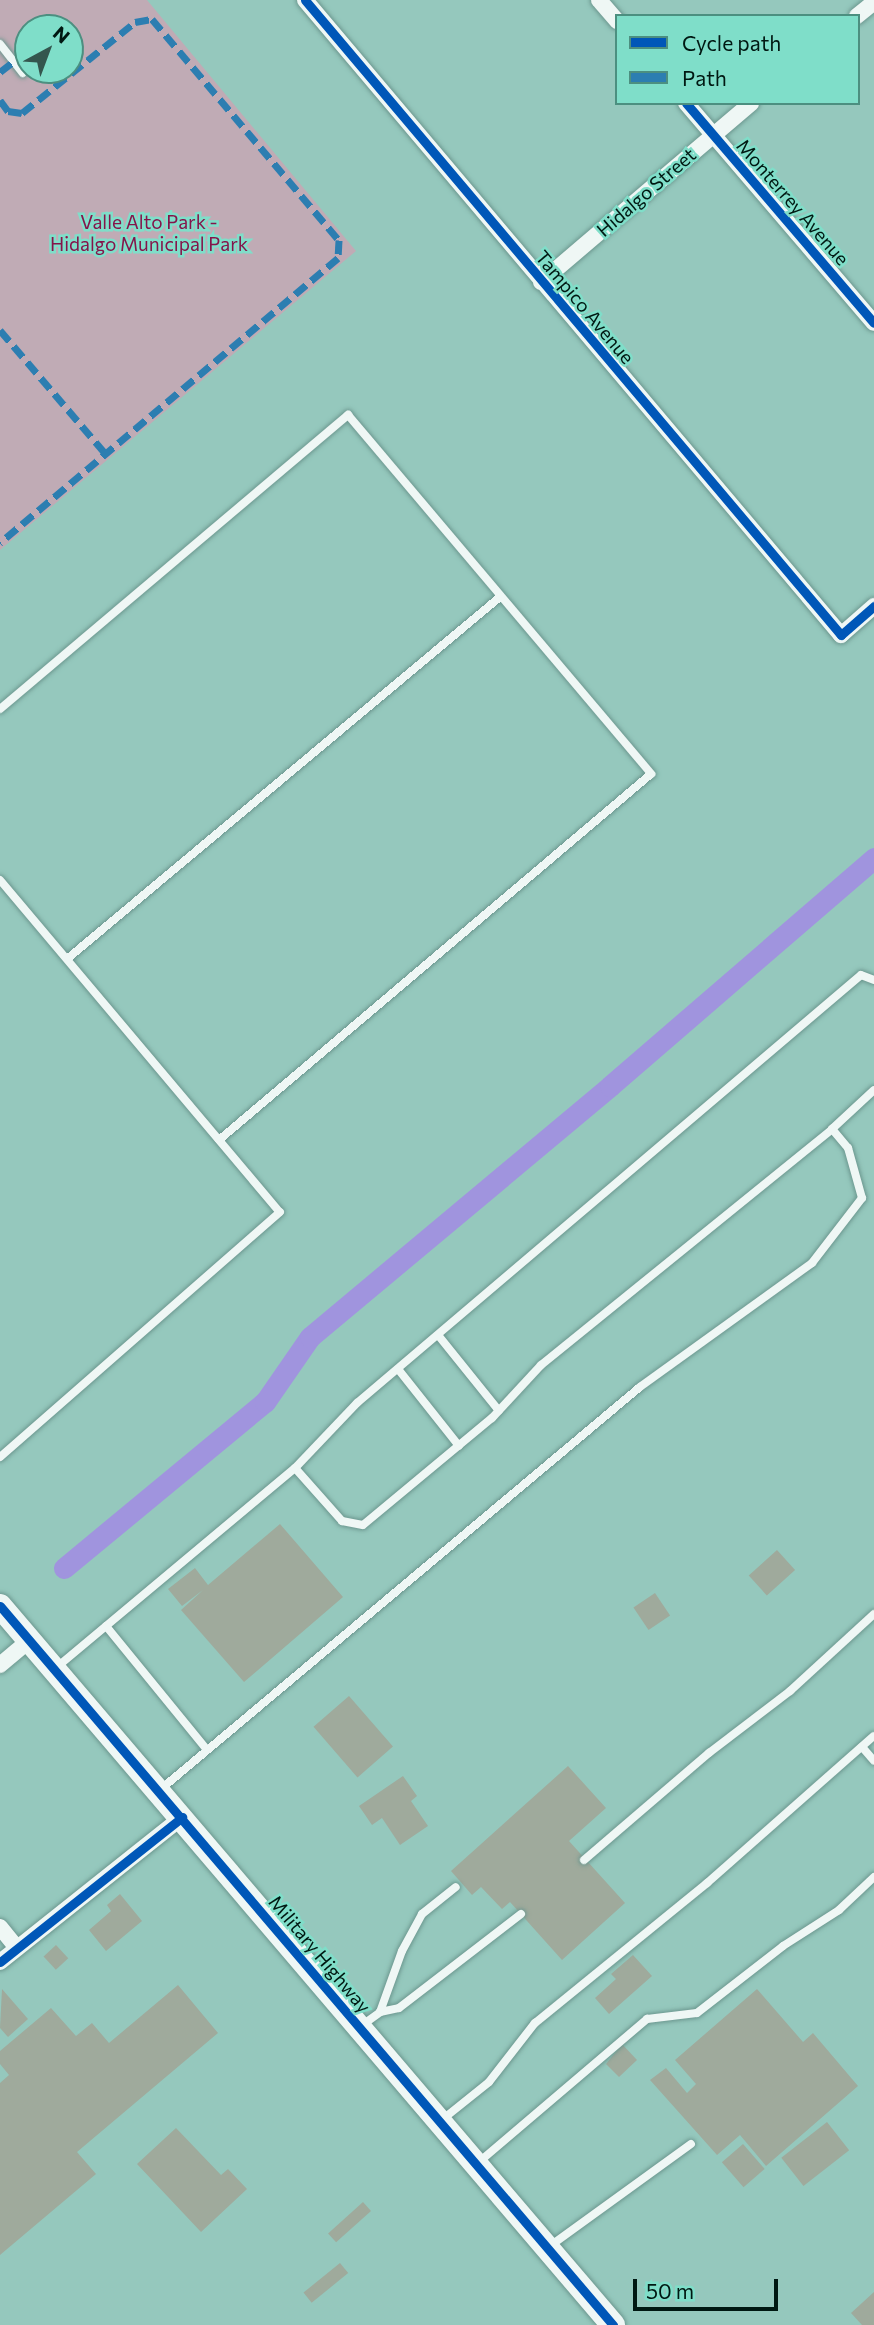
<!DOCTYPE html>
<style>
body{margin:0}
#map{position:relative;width:874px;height:2325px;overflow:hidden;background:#95c8bd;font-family:Commissioner,sans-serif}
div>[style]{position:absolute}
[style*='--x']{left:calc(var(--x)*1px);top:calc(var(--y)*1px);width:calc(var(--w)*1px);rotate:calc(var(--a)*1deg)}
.green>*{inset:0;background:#c0abb5}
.canal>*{height:21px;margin:-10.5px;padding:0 10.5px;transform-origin:10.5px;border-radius:10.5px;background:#a094de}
.building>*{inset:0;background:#9faa9c;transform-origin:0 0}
.roads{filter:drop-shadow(0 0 2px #6c978f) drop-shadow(0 0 2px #6c978f)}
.lane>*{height:8px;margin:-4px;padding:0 4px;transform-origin:4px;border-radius:4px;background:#eff7f5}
.street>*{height:16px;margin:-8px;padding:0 8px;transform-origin:8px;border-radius:8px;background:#eff7f5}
.primary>*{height:24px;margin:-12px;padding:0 12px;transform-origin:12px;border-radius:12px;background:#eff7f5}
.quiet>*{height:7px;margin-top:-3.5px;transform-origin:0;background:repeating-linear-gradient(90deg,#2c7eb1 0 14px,transparent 0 21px)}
.cycleway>*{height:9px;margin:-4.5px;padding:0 4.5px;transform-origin:4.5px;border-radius:4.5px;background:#0057b8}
span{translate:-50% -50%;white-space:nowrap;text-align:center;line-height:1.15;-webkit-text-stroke:5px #7fdec9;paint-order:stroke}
.street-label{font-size:19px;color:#001812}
.park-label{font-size:19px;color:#85144a}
.legend{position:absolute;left:615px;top:14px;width:245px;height:91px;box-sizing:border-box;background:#7fdec9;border:2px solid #4c8f80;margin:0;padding:9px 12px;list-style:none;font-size:21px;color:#001812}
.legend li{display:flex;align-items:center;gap:14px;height:35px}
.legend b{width:35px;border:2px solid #4c8f80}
.north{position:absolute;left:14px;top:14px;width:70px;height:70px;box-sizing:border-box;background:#7fdec9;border:2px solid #4c8f80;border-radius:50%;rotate:41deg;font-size:19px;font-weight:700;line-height:28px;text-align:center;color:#001812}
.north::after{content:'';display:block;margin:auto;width:24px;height:32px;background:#34564e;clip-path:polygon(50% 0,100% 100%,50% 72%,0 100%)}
.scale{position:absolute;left:633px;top:2279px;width:145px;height:32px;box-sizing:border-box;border:4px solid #001812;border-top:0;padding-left:9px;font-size:21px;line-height:24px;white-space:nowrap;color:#001812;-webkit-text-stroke:5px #7fdec9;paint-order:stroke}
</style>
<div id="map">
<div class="green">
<div style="clip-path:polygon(evenodd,0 0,147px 0,356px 251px,0 550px,0 0,28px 28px,70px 28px,70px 70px,28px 70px,28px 28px)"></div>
</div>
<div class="canal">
<div style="--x:64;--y:1568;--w:261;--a:-39.6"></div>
<div style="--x:265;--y:1402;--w:79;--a:-55.3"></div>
<div style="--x:310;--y:1337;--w:391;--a:-39.9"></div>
<div style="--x:610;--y:1086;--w:349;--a:-40.8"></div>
</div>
<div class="building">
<div style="clip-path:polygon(280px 1524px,343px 1597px,244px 1682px,181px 1610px,203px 1590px,182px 1606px,168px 1589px,195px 1568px,208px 1585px)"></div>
<div style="left:777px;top:1550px;width:27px;height:38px;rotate:48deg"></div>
<div style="left:655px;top:1593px;width:27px;height:26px;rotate:56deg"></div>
<div style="left:349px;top:1696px;width:67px;height:47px;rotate:49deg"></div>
<div style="clip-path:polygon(568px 1766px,606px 1808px,569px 1841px,625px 1903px,562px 1960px,510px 1902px,502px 1909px,481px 1887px,472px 1895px,451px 1871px)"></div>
<div style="clip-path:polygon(403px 1776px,417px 1796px,411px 1801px,428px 1826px,400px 1845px,382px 1818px,372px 1825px,359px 1806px)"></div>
<div style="clip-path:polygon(120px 1894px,142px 1921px,106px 1951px,89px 1930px,111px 1911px,107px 1905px)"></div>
<div style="left:56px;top:1945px;width:18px;height:17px;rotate:47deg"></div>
<div style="clip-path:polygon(633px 1955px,652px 1976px,609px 2014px,595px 1998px,616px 1979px,611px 1974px)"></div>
<div style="clip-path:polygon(178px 1985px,218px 2033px,77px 2152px,96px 2174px,0 2255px,0 2083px,9px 2075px,0 2064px,0 2051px,51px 2008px,76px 2036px,92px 2023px,109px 2043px)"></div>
<div style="clip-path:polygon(2px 1989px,28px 2019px,8px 2037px,0 2028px)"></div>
<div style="clip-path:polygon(757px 1989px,803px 2042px,813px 2033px,858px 2086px,766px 2166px,740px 2135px,717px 2155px,650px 2080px,666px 2068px,687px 2093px,696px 2084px,675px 2060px)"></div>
<div style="clip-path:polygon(622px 2044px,637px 2060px,619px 2077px,606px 2064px)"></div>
<div style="left:827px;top:2122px;width:36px;height:58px;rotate:52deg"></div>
<div style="clip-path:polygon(176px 2128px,221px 2175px,228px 2169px,247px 2189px,201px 2232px,137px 2164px)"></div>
<div style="left:743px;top:2144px;width:33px;height:28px;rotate:49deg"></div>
<div style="left:363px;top:2202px;width:12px;height:47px;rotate:48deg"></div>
<div style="left:340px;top:2263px;width:13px;height:47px;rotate:51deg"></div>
<div style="clip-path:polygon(874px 2292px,874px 2325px,862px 2325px,851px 2313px)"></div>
</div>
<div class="roads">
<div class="lane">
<div style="--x:0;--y:44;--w:37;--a:52"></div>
<div style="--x:0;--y:709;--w:456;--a:-40.2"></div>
<div style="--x:348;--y:415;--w:470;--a:49.8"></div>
<div style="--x:651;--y:774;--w:566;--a:139.73"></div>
<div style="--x:0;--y:880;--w:434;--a:49.9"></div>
<div style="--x:280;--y:1212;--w:372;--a:138.8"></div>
<div style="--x:67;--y:959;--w:564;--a:-39.9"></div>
<div style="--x:438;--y:1335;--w:97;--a:51.2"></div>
<div style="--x:398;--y:1369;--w:98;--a:51.6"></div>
<div style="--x:295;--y:1468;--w:71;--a:48.4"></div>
<div style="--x:342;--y:1521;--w:21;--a:11"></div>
<div style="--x:363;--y:1525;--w:168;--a:-39.7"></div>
<div style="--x:492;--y:1418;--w:72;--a:-47.2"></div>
<div style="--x:541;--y:1365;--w:375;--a:-39"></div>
<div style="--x:106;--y:1626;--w:160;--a:50.8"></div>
<div style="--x:57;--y:1667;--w:310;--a:-39.9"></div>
<div style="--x:295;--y:1468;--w:90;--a:-46.4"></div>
<div style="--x:357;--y:1403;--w:661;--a:-40.34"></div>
<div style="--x:861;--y:975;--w:14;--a:21"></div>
<div style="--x:862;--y:1747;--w:18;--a:49"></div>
<div style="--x:161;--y:1789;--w:625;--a:-40.01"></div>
<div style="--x:640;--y:1387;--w:212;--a:-35.8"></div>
<div style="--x:812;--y:1263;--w:82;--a:-52.4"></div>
<div style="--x:862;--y:1198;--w:52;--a:-105.6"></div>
<div style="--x:848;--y:1148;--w:25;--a:-130"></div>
<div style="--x:832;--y:1129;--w:57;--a:-42.9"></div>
<div style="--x:584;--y:1860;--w:165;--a:-40.6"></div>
<div style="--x:709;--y:1753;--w:102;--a:-37.4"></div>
<div style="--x:790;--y:1691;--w:114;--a:-42.5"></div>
<div style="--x:380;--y:2012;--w:65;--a:-70.2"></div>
<div style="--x:402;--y:1951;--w:42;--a:-61.6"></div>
<div style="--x:422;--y:1914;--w:43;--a:-38.5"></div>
<div style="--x:361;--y:2026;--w:24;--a:-36"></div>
<div style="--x:380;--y:2012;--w:19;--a:-12"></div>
<div style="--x:399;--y:2008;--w:154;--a:-37.6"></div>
<div style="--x:443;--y:2119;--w:59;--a:-38.8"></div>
<div style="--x:489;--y:2082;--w:75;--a:-52.1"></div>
<div style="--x:535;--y:2023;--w:222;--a:-39.1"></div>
<div style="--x:707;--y:1883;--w:222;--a:-41.4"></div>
<div style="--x:479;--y:2162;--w:221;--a:-40.4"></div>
<div style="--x:647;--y:2019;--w:50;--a:-6.8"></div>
<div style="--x:697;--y:2013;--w:109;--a:-37.9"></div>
<div style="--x:783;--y:1946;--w:67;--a:-32.7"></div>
<div style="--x:839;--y:1910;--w:48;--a:-43.3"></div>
<div style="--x:550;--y:2246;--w:174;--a:-35.9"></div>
</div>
<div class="street">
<div style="--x:305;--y:0;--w:831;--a:49.83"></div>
<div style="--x:841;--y:635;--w:44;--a:-41.3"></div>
<div style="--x:599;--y:0;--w:28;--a:49"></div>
<div style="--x:857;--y:16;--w:22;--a:-39"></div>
<div style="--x:686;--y:103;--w:289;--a:49.5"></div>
<div style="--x:541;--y:282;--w:276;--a:-40.4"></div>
<div style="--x:0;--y:1665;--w:38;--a:-40"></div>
<div style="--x:0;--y:1927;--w:27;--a:51"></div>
<div style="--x:0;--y:1962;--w:233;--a:-38.5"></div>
</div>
<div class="primary">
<div style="--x:0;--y:1606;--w:945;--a:49.55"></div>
</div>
</div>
<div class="quiet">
<div style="--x:0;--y:72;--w:18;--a:-38"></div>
<div style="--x:0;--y:100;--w:14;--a:54"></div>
<div style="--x:8;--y:111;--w:14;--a:8"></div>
<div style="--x:22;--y:113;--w:145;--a:-38.8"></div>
<div style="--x:135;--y:22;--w:17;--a:-10"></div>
<div style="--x:152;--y:19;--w:289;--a:49.8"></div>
<div style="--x:339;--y:240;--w:18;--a:93"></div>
<div style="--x:338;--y:258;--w:442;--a:139.9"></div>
<div style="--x:0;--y:330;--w:163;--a:49.5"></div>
</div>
<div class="cycleway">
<div style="--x:305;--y:0;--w:831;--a:49.83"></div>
<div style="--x:841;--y:635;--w:44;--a:-41.3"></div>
<div style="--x:686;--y:103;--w:289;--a:49.5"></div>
<div style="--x:0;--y:1606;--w:945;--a:49.55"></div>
<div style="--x:0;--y:1962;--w:233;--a:-38.5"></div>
</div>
<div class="street-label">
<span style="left:646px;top:192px;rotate:-41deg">Hidalgo Street</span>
<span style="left:793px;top:202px;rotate:49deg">Monterrey Avenue</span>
<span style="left:585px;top:307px;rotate:50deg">Tampico Avenue</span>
<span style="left:320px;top:1954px;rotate:50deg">Military Highway</span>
</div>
<div class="park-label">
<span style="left:149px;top:233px">Valle Alto Park -<br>Hidalgo Municipal Park</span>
</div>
<ul class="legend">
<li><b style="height:9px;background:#0057b8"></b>Cycle path</li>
<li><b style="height:9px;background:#2c7eb1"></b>Path</li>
</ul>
<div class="north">N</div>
<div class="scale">50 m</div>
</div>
